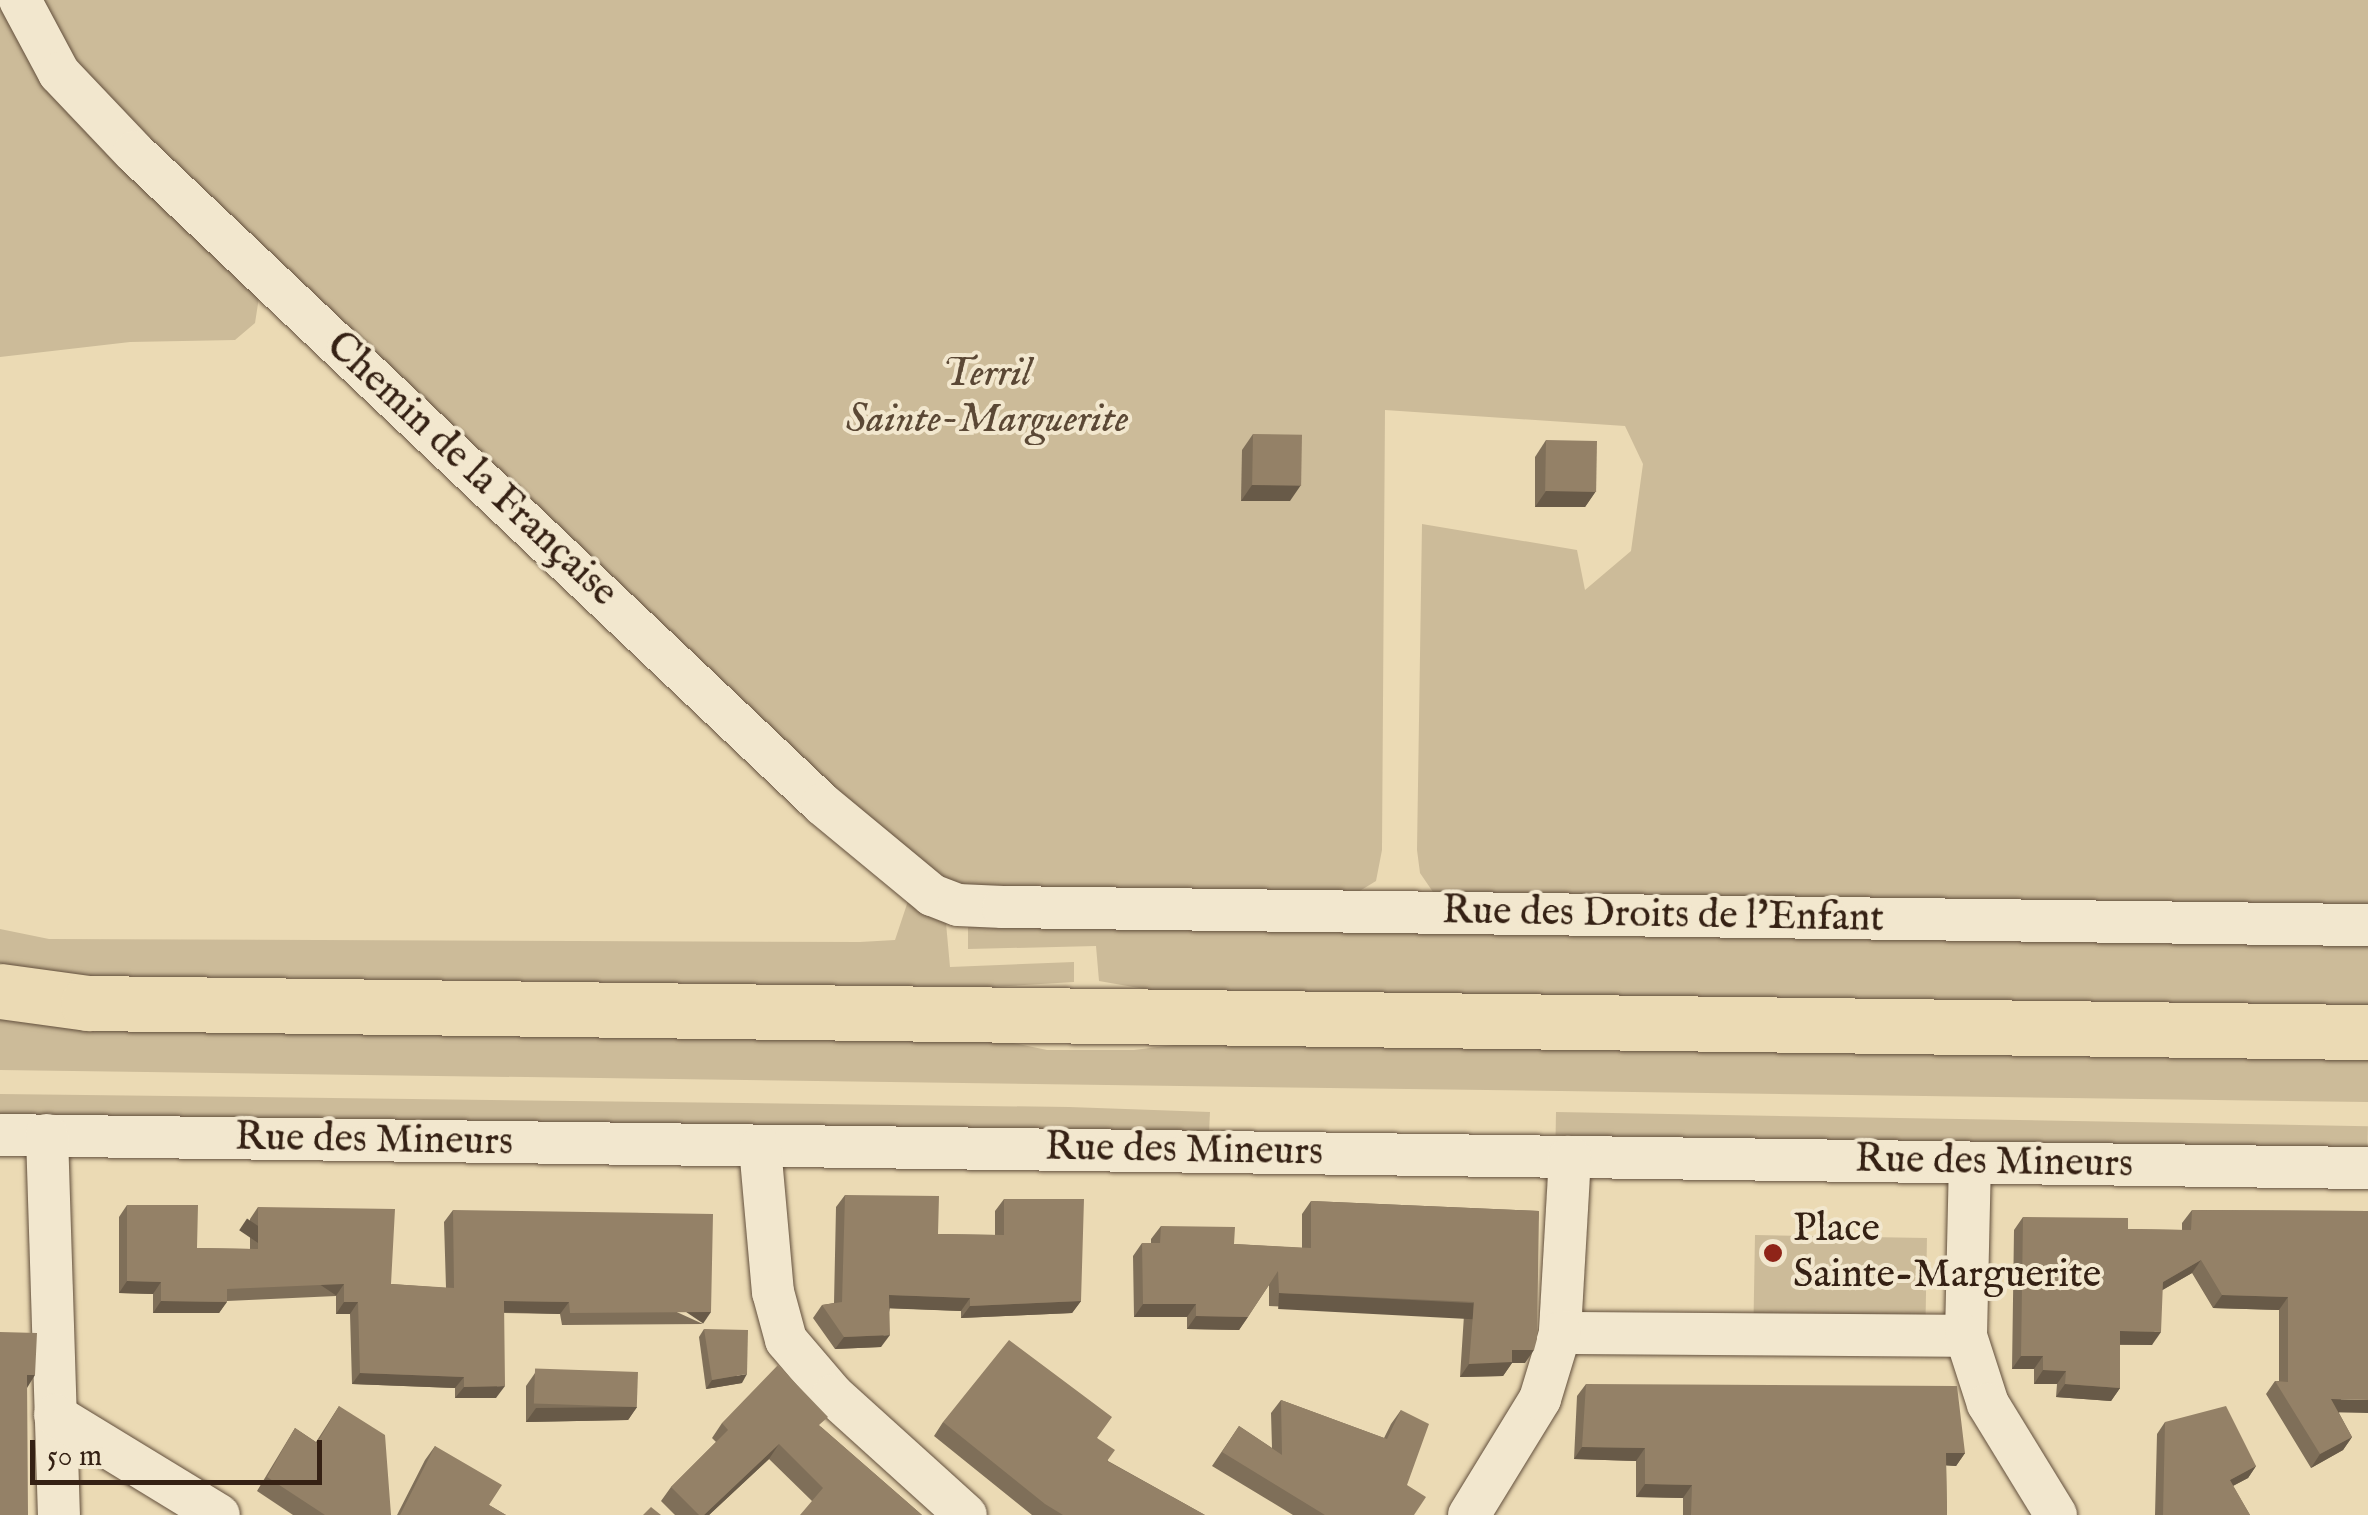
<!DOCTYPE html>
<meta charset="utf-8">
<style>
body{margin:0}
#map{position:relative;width:2368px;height:1515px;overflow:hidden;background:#ebdab4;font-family:"IM FELL English",serif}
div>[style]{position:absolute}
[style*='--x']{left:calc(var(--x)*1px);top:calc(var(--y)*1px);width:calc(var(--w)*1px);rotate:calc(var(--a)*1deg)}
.green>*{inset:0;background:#cb9;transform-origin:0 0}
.roads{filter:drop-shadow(0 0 2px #624f3c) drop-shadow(0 0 2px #624f3c)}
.street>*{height:42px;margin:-21px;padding:0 21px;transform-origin:21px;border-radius:21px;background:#f2e7ce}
.highway>*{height:55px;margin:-27.5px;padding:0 27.5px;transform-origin:27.5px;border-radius:27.5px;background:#ebdab4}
.wall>*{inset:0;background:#7f6f59}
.shaded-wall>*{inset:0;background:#685a48;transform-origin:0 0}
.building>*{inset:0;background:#948167;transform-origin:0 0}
.dots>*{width:28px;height:28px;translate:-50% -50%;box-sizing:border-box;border:5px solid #f2e7ce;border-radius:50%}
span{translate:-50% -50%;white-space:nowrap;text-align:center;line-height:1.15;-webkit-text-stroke:8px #f2e7ce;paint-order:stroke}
.park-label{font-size:40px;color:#5b4835;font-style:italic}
.street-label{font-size:40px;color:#352114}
.poi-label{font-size:40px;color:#352114}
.left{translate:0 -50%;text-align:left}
.scale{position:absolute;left:30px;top:1440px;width:292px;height:45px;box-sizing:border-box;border:5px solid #352114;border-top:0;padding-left:12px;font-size:30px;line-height:35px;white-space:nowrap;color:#352114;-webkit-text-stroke:8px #f2e7ce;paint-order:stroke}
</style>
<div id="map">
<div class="green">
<div style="clip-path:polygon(0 0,260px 291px,255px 323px,235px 340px,130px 342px,0 357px)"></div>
<div style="clip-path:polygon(32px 0,2368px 0,2368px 911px,1433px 892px,1420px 873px,1417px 850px,1422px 524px,1577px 550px,1585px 590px,1631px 551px,1643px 464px,1625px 426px,1385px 410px,1382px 850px,1376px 881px,1358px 892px,965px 891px,901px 856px,849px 799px,749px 719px,108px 102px)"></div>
<div style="clip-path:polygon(908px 901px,946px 923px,950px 967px,1074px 962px,1074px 982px,993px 987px,0 975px,0 929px,49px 939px,860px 942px,895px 940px)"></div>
<div style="clip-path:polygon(968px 927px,2368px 946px,2368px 1013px,1185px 996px,1099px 981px,1096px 946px,968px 949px)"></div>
<div style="clip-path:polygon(0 1017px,999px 1040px,1047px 1050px,1134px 1050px,1206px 1041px,2368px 1056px,2368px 1102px,0 1070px)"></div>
<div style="clip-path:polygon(0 1094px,1069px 1107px,1210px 1112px,1209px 1133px,0 1120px)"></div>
<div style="left:1556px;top:1112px;width:812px;height:23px;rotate:1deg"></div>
<div style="left:1755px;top:1235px;width:172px;height:80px;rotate:1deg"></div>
</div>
<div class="roads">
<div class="street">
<div style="--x:20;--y:0;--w:83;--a:61.9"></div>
<div style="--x:59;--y:73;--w:109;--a:46.5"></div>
<div style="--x:134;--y:152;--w:948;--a:43.46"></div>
<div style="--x:822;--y:804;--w:143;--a:39.6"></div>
<div style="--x:932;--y:895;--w:28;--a:21"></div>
<div style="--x:958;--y:905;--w:45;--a:2.5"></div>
<div style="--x:1003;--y:907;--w:1365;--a:0.76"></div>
<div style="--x:0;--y:1135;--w:2368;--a:0.8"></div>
<div style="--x:47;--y:1135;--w:380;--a:88.2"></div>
<div style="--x:760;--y:1147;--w:146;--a:84.9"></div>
<div style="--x:773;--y:1292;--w:50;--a:74.8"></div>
<div style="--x:786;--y:1340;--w:72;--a:49.5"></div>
<div style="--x:833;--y:1395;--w:179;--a:42.1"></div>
<div style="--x:1570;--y:1157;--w:176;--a:93.3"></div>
<div style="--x:1560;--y:1333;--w:406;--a:0.4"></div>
<div style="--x:1966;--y:1336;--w:173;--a:-88.7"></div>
<div style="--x:1966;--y:1336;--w:71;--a:72.1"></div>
<div style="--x:1988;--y:1404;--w:130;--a:58.5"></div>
<div style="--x:55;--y:1415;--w:192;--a:31.4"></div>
<div style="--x:1469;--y:1515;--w:136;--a:-58.5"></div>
<div style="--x:1540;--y:1399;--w:69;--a:-73.1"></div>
</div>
<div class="highway">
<div style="--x:0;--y:991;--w:89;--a:7.8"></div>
<div style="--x:88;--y:1003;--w:2280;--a:0.73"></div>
</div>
</div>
<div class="wall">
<div style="clip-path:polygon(1253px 434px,1290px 501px,1241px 501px,1242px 450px)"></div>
<div style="clip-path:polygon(1546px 440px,1596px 491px,1585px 507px,1535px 507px,1535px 457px)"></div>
<div style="clip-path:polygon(845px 1195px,938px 1234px,995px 1235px,995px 1211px,1004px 1199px,1081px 1301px,1072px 1313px,961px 1318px,961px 1311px,890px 1308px,881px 1347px,835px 1349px,813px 1318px,822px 1305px,834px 1303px,836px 1207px)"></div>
<div style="clip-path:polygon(1311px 1201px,1539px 1211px,1525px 1363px,1512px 1363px,1503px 1376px,1460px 1377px,1464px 1315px,1269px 1306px,1269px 1285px,1239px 1330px,1187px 1329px,1187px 1317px,1134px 1317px,1133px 1256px,1142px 1243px,1151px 1243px,1151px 1239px,1161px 1226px,1234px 1244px,1302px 1248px,1302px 1214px)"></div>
<div style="clip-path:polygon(127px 1205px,197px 1248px,250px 1249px,250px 1219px,258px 1207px,391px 1284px,446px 1288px,444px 1222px,453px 1210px,703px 1324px,562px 1325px,560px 1314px,504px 1313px,496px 1398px,455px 1398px,455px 1388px,352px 1384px,350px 1314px,336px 1314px,336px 1296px,227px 1301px,219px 1313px,153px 1313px,153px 1294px,119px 1293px,119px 1217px)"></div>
<div style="clip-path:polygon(2192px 1210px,2368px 1211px,2339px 1413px,2352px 1437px,2343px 1450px,2311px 1468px,2266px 1394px,2275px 1381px,2279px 1381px,2279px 1310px,2213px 1308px,2192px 1273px,2162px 1290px,2152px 1345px,2120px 1345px,2120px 1388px,2111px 1401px,2056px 1397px,2057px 1384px,2034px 1384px,2034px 1369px,2012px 1369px,2014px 1230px,2023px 1217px,2128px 1229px,2182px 1230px,2182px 1223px)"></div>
<div style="clip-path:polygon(704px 1329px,742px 1383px,706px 1389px,699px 1337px)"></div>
<div style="clip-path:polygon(535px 1373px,637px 1407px,628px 1420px,526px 1422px,526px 1386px)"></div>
<div style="clip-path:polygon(1586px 1384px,1965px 1453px,1956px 1466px,1946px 1465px,1947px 1515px,1683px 1515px,1683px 1498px,1636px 1497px,1636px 1461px,1574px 1459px,1577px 1396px)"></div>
<div style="clip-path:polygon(1281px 1400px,1384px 1438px,1391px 1424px,1401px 1410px,1407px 1485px,1414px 1515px,1293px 1515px,1212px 1466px,1239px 1426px,1272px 1448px,1271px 1413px)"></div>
<div style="clip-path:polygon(339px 1406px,391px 1515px,293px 1515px,257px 1491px,295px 1428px,316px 1442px)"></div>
<div style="clip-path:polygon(943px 1422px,1097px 1438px,1108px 1461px,1205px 1515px,1032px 1515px,934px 1436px)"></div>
<div style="clip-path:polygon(2165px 1422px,2256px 1466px,2248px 1478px,2233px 1486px,2250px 1515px,2155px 1515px,2157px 1434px)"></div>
<div style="clip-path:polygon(722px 1423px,821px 1427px,922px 1515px,812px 1501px,769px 1459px,709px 1515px,675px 1515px,661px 1501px,671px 1487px,716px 1442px,712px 1438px)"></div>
<div style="clip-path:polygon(435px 1446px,489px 1505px,506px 1515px,397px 1515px,425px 1460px)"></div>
</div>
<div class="shaded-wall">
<div style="clip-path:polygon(1252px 485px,1301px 485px,1290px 501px,1241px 501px)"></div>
<div style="clip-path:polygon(1546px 491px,1596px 491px,1585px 507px,1535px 507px)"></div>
<div style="clip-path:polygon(2201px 1260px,2192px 1273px,2154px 1295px,2163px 1282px)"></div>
<div style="clip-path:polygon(127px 1281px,161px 1282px,153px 1294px,119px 1293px)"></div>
<div style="left:344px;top:1284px;width:14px;height:117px;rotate:124deg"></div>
<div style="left:1279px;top:1293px;width:195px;height:16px;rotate:3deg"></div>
<div style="clip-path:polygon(889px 1295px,970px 1298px,961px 1311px,880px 1308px)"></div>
<div style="clip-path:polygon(2222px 1295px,2288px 1297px,2279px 1310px,2213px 1308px)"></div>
<div style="clip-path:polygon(161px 1301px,227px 1302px,219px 1313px,153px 1313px)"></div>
<div style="clip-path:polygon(504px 1301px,569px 1302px,560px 1314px,496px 1312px)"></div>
<div style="clip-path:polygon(1081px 1301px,1072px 1313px,961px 1318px,970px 1306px)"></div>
<div style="clip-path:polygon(344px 1302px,358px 1302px,350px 1314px,336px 1314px)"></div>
<div style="clip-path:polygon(1143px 1304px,1196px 1304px,1187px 1317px,1134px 1317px)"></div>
<div style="left:711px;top:1312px;width:14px;height:141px;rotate:124deg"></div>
<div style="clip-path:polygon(1196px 1316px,1248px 1317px,1239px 1330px,1187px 1329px)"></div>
<div style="clip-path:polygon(2120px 1331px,2161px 1332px,2152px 1345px,2111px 1344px)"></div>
<div style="clip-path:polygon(890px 1335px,881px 1347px,835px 1349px,844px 1337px)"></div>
<div style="clip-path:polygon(1512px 1350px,1534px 1350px,1525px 1363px,1512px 1363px,1503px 1376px,1460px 1377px,1469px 1364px)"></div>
<div style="clip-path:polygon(2021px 1356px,2043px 1356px,2034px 1369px,2012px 1369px)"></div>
<div style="clip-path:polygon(2043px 1370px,2066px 1371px,2057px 1384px,2034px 1384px)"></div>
<div style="clip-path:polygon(360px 1373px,464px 1377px,455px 1388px,352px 1384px)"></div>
<div style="clip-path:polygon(747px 1374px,742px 1383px,706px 1389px,712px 1380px)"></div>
<div style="clip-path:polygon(27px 1375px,35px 1375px,27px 1388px)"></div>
<div style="clip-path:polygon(2065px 1384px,2120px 1388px,2111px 1401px,2056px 1397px)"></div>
<div style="clip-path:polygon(505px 1386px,496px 1398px,455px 1398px,464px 1387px)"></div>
<div style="clip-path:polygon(2331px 1399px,2368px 1400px,2368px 1413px,2322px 1412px)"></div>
<div style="clip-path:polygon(637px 1407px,628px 1420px,526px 1422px,536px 1408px)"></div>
<div style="clip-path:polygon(2352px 1437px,2343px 1450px,2311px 1468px,2320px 1454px)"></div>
<div style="clip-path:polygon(779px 1444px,769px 1459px,709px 1515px,704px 1515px)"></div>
<div style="clip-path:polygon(1582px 1447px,1645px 1448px,1636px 1461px,1574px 1459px)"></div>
<div style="clip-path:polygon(1946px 1453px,1965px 1453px,1956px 1466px,1937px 1465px)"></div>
<div style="clip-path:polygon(2256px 1466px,2248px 1478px,2221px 1492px,2230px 1480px)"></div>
<div style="clip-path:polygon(1645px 1484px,1692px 1485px,1683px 1498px,1636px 1497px)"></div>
</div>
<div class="building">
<div style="left:1253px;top:434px;width:49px;height:51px;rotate:1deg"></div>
<div style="left:1546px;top:440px;width:51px;height:51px;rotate:1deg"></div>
<div style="clip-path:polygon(845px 1195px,939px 1196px,938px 1234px,1004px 1235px,1004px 1199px,1084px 1199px,1081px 1301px,970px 1306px,970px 1298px,889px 1295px,890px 1335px,844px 1337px,822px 1305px,842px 1302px)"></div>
<div style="clip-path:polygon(1311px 1201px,1539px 1211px,1537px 1339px,1534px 1350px,1512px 1350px,1512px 1362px,1469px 1364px,1474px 1302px,1279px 1293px,1278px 1271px,1248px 1317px,1196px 1316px,1196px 1304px,1143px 1304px,1142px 1243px,1160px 1243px,1161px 1226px,1235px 1227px,1234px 1244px,1311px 1248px)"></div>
<div style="clip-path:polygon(127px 1205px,198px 1205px,197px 1248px,258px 1249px,258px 1207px,395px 1209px,391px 1284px,454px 1288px,453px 1210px,713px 1214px,711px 1312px,570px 1313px,569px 1302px,504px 1301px,505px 1386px,464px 1387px,464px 1377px,360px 1373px,358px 1302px,344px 1302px,344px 1284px,227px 1289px,227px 1302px,161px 1301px,161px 1282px,127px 1281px)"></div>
<div style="clip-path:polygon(2192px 1210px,2368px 1211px,2368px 1400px,2331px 1399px,2352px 1437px,2320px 1454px,2275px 1381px,2288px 1382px,2288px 1297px,2222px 1295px,2201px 1260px,2163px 1282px,2161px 1332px,2120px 1331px,2120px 1388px,2065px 1384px,2066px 1371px,2043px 1370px,2043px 1356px,2021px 1356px,2023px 1217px,2128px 1218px,2128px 1229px,2191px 1230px)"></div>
<div style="clip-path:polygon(704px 1329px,748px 1330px,747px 1374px,712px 1380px)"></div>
<div style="clip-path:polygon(0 1332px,37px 1333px,35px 1375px,27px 1375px,28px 1515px,0 1515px)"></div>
<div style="clip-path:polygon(1009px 1340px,1112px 1417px,1097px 1438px,1115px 1450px,1107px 1461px,1205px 1515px,1063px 1515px,1045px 1504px,943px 1422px)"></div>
<div style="clip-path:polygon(778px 1365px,828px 1417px,819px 1425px,922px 1515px,800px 1515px,823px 1488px,779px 1444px,704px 1515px,699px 1515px,671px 1487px,728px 1430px,722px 1423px)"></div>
<div style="left:638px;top:1372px;width:35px;height:103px;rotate:92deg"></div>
<div style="clip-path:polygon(1586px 1384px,1957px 1386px,1965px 1453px,1946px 1453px,1947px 1515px,1691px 1515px,1692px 1485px,1645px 1484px,1645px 1448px,1582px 1447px)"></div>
<div style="clip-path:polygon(1281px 1400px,1387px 1439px,1401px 1410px,1429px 1424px,1407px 1485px,1426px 1497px,1414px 1515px,1325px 1515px,1222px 1452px,1239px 1426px,1282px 1455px)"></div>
<div style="clip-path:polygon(339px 1406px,385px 1435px,391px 1515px,325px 1515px,267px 1477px,295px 1428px,317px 1443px)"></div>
<div style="clip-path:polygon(2226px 1406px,2256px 1466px,2230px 1480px,2250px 1515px,2163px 1515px,2165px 1422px)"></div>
<div style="clip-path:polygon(435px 1446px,502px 1485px,489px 1505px,506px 1515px,400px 1515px)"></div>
<div style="clip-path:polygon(651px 1507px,661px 1515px,643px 1515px)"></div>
</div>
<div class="dots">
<div style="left:1773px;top:1253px;background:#8f2418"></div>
</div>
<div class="park-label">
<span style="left:987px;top:398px">Terril<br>Sainte-Marguerite</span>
</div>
<div class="street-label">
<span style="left:471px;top:470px;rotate:43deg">Chemin de la Française</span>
<span style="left:1663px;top:916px;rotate:1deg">Rue des Droits de l'Enfant</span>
<span style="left:374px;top:1141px;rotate:1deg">Rue des Mineurs</span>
<span style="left:1184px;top:1151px;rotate:1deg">Rue des Mineurs</span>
<span style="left:1994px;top:1163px;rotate:1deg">Rue des Mineurs</span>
</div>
<div class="poi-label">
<span class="left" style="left:1793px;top:1253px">Place<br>Sainte-Marguerite</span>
</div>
<div class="scale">50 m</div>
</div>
